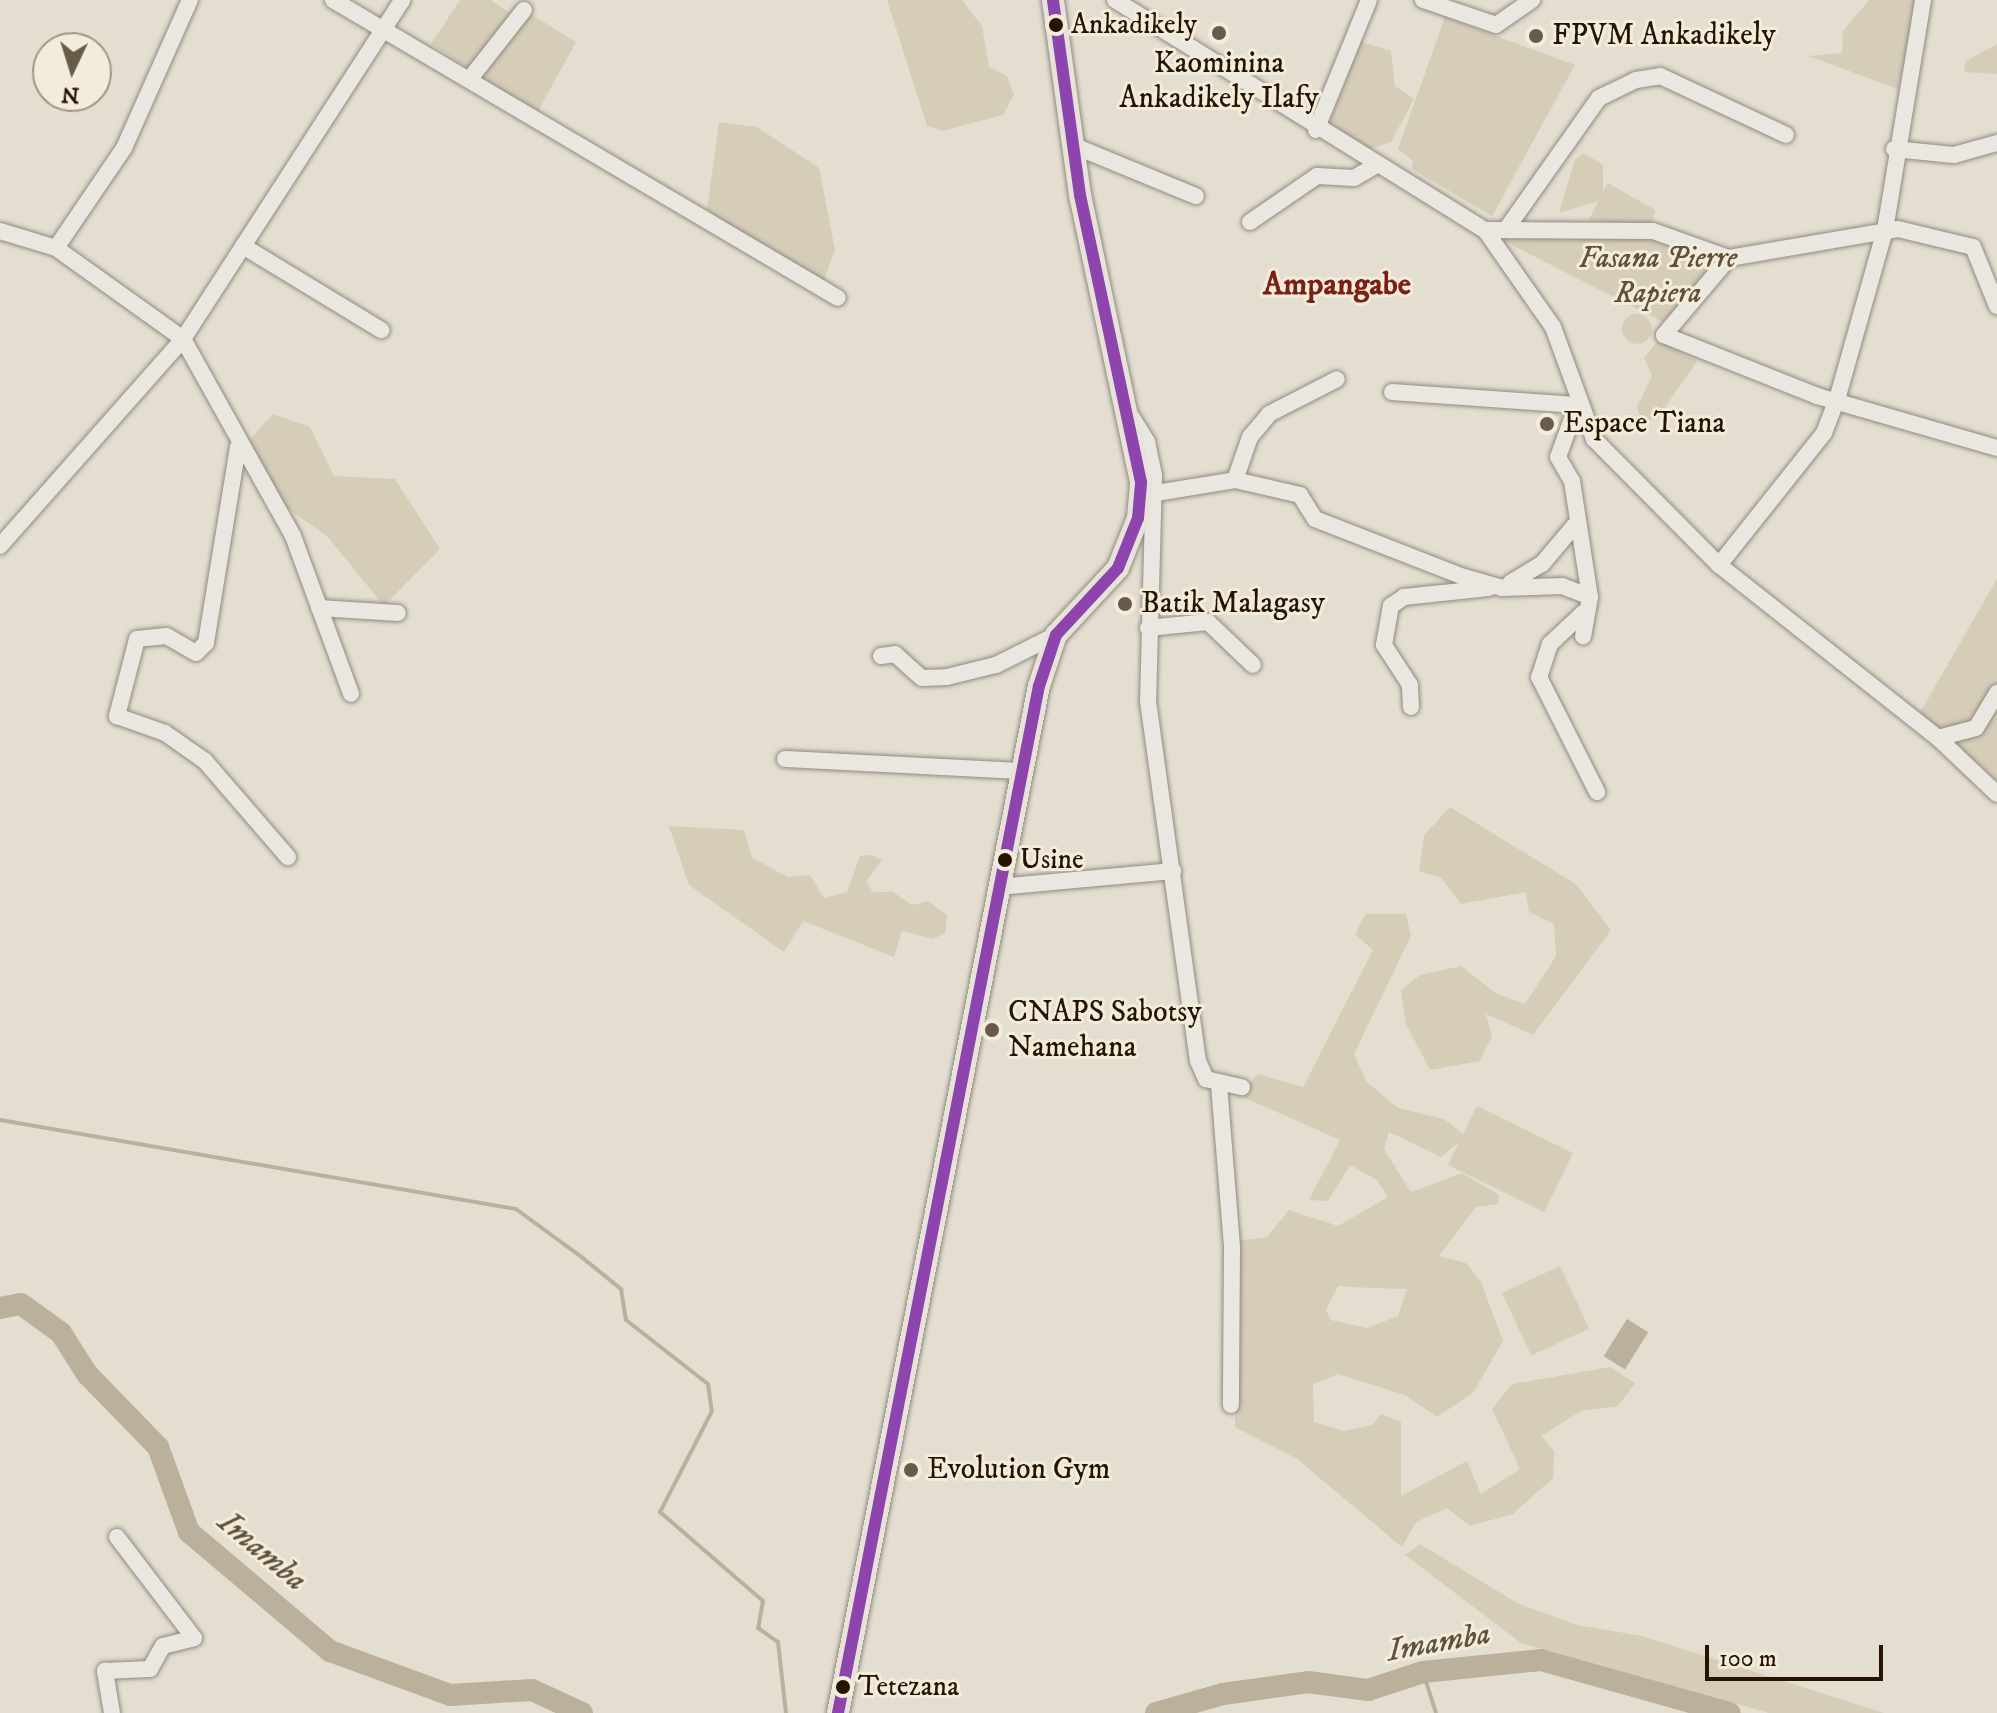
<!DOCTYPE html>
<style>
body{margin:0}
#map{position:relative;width:1997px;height:1713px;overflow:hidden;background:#e4ded0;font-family:"IM FELL DW Pica",serif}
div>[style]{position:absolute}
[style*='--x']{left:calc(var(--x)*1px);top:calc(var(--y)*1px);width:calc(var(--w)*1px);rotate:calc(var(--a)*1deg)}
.green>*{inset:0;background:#d6cdb9;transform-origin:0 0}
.round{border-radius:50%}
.water>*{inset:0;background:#bab09b;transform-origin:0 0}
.stream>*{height:4px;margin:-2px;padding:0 2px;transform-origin:2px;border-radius:2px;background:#bab09b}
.river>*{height:22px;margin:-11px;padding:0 11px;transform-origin:11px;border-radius:11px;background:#bab09b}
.roads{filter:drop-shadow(0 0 2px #908a80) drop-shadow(0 0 2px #908a80)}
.minor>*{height:16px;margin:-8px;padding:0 8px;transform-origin:8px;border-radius:8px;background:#eae7e0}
.major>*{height:22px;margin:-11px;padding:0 11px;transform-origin:11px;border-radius:11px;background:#e7e3da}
.bus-1>*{height:12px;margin:-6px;padding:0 6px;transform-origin:6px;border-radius:6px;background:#8e44ad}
.dots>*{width:22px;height:22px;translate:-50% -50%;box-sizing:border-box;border:4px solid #f3ecdb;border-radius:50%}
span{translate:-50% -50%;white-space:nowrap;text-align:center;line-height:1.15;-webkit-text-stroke:6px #f3ecdb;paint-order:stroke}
.bus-label{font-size:28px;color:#251400}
.left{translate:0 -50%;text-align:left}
.poi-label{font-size:30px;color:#251400}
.park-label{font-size:30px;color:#5f503a;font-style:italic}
.neighbourhood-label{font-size:32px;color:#7a1f14;font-weight:700}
.water-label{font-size:32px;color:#60513b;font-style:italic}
.north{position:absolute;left:32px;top:32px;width:80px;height:80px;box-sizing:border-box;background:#f3ecdb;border:2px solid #a19683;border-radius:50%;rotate:184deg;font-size:22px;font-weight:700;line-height:32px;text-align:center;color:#251400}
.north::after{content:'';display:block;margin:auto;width:28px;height:36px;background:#685b49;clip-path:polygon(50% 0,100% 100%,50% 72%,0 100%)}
.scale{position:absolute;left:1705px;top:1645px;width:178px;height:36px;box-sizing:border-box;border:4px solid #251400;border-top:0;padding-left:10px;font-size:24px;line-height:28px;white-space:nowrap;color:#251400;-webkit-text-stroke:6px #f3ecdb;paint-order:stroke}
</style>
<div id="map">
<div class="green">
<div style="clip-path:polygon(460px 0,491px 0,521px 21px,529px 13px,576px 42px,537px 113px,431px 44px)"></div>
<div style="clip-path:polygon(887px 0,962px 0,982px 26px,989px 67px,1007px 76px,1014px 95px,1003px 115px,942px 131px,927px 126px)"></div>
<div style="clip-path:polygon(1869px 0,1918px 0,1898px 89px,1808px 56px,1842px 53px,1843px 31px)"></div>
<div style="clip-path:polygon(1445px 17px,1575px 65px,1492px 216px,1412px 169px,1413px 161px,1398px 149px)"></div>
<div style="clip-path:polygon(1361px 42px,1391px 51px,1395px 86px,1414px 99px,1391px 142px,1367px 150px,1327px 128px)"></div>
<div style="clip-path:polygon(1997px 44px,1997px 74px,1964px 72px,1966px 61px)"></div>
<div style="clip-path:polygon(719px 122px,757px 127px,819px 168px,835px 250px,821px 288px,707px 210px)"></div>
<div style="clip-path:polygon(1584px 153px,1603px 165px,1603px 192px,1608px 183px,1655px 210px,1651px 226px,1589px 220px,1598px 201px,1559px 213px,1575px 159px)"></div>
<div style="clip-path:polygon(1555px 231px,1672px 241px,1712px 276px,1663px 322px,1500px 239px)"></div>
<div class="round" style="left:1622px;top:314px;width:30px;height:30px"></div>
<div style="clip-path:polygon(1658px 340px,1697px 361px,1657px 419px,1640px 422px,1637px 407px,1652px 376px,1644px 358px)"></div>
<div style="clip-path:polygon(273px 414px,310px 427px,334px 476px,395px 479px,440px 549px,384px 606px,327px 536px,283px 505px,242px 448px)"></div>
<div style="clip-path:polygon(1997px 579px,1997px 781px,1918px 716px)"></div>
<div style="clip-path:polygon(1450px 807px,1576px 884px,1611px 930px,1533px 1035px,1486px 1014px,1492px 1036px,1480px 1061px,1430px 1070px,1406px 1024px,1401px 990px,1420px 975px,1461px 966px,1497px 994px,1525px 1004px,1556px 956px,1554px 924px,1529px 912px,1526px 892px,1461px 904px,1441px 878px,1419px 871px,1424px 835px)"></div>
<div style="clip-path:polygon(669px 826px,744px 830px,752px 858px,788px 877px,810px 875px,824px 898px,847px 892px,860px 856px,872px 855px,882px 860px,866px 882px,873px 892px,893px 892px,912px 905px,928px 901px,947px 915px,945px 934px,932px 939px,902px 931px,894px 957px,803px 921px,784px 952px,689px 885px)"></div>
<div style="clip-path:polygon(evenodd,1366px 914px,1406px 914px,1411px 936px,1354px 1054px,1366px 1081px,1398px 1108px,1444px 1119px,1463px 1134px,1477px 1106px,1573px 1153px,1544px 1212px,1448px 1165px,1459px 1142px,1441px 1157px,1389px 1132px,1384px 1149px,1411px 1192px,1462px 1173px,1499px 1195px,1498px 1204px,1476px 1207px,1439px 1256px,1466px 1263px,1481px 1282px,1503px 1341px,1473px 1393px,1437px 1417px,1405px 1395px,1338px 1374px,1313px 1384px,1314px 1422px,1344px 1431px,1372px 1425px,1381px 1414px,1401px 1422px,1401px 1496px,1467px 1461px,1481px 1494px,1520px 1469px,1492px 1409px,1512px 1384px,1610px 1367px,1635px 1383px,1618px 1406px,1581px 1411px,1541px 1436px,1554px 1451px,1553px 1478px,1513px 1514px,1470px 1526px,1447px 1508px,1416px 1522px,1402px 1547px,1297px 1459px,1235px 1427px,1236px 1241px,1267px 1237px,1289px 1210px,1338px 1226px,1388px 1197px,1377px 1180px,1350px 1165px,1328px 1201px,1309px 1200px,1340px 1140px,1238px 1095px,1258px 1074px,1303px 1087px,1373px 950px,1355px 934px,1366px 914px,1338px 1286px,1370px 1288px,1407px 1289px,1398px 1316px,1367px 1328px,1331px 1320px,1326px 1310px,1338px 1286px)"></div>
<div style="left:1560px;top:1266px;width:69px;height:64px;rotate:65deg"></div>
<div style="clip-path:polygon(1420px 1544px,1517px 1603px,1577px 1625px,1642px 1636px,1884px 1713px,1769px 1713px,1521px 1643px,1405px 1555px)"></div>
</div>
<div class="water">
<div style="left:1627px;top:1319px;width:25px;height:44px;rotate:32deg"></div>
</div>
<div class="stream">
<div style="--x:0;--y:1120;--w:524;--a:9.79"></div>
<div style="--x:516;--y:1209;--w:84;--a:36.3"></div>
<div style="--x:584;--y:1259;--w:48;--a:39"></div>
<div style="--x:621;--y:1289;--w:31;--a:81"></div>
<div style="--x:626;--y:1320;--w:104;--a:38"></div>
<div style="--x:708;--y:1384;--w:27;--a:82"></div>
<div style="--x:712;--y:1411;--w:114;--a:117.2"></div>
<div style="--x:660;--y:1512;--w:136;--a:40.8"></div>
<div style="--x:763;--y:1601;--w:27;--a:100"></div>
<div style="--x:758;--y:1628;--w:24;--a:35"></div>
<div style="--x:778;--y:1642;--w:71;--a:83.6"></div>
<div style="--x:1423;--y:1672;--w:43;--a:72.4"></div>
</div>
<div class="river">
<div style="--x:0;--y:1308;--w:21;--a:-11"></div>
<div style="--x:21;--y:1304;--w:49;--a:35.9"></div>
<div style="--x:61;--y:1333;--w:49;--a:57.6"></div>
<div style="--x:87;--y:1374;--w:102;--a:45.8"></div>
<div style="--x:158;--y:1447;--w:90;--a:70"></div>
<div style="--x:189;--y:1532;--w:185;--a:40.2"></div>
<div style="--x:330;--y:1651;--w:128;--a:20.1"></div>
<div style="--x:450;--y:1695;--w:82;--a:-3.5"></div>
<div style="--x:532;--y:1690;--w:55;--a:24.7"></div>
<div style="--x:1156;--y:1713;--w:70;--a:-15.8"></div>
<div style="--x:1223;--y:1694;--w:86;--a:-8"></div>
<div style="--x:1308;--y:1682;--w:61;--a:7.6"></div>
<div style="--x:1368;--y:1690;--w:58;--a:-18.1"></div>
<div style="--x:1423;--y:1672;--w:119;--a:-5.8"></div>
<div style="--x:1541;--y:1660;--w:196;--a:15.7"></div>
</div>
<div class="roads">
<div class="minor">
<div style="--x:333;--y:0;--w:586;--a:30.54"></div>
<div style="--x:1115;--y:0;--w:436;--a:31.9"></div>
<div style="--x:1485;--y:230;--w:118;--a:55"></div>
<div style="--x:1553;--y:327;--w:119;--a:69.9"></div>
<div style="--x:1594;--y:439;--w:177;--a:45.2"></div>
<div style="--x:1719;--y:565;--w:279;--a:38.3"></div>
<div style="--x:1938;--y:738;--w:81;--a:43.5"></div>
<div style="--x:1423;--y:0;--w:77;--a:18.9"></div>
<div style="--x:1496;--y:25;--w:44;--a:-34.8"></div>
<div style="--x:472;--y:76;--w:84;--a:-51.8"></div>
<div style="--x:1316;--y:130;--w:140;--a:-67.8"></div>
<div style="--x:1072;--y:145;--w:134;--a:22.4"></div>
<div style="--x:1894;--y:149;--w:60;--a:5.7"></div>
<div style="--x:1954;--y:155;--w:45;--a:-15.6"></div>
<div style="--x:1250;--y:222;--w:81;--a:-34.5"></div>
<div style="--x:1317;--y:176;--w:37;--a:3"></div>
<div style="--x:1354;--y:178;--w:22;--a:-30"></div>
<div style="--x:1507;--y:228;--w:159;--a:-54.7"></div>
<div style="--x:1599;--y:98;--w:41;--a:-25.9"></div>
<div style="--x:1636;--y:80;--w:24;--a:-9"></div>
<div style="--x:1660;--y:76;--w:139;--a:25.1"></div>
<div style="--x:1485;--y:230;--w:168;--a:0.3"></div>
<div style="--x:1653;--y:231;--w:81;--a:19.6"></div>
<div style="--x:1729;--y:258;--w:171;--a:-9.7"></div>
<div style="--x:1898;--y:229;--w:77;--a:13.5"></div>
<div style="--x:1973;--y:247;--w:64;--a:67.9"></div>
<div style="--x:0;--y:231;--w:59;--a:16.9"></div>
<div style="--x:56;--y:248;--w:156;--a:35.6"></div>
<div style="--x:183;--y:339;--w:226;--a:60.8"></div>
<div style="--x:293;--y:536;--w:168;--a:69.8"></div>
<div style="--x:243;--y:246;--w:162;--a:31.3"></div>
<div style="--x:56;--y:248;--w:121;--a:-55.8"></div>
<div style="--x:124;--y:148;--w:162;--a:-66"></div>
<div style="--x:1729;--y:258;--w:101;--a:130.2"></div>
<div style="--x:1664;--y:335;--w:165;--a:21.7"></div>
<div style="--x:1817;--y:396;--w:187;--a:16.1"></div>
<div style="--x:1392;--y:392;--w:185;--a:4"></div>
<div style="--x:1577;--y:405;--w:55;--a:110.1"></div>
<div style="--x:1558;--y:457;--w:28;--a:60"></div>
<div style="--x:1572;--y:481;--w:117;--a:81.2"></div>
<div style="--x:1590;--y:597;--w:40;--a:100"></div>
<div style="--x:1131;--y:416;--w:31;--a:58"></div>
<div style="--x:1147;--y:442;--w:34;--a:78"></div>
<div style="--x:1154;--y:475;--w:226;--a:91.5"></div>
<div style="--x:1148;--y:701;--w:363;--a:82.1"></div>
<div style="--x:1198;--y:1061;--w:20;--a:66"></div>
<div style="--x:1206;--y:1079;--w:37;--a:13"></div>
<div style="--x:238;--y:447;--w:199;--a:99.3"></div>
<div style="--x:206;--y:643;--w:14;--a:135"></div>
<div style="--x:196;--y:653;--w:34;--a:-150"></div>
<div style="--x:166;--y:636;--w:29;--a:174"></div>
<div style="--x:137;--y:639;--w:80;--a:104.6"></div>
<div style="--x:117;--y:716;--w:51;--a:19.5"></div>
<div style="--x:165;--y:733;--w:49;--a:35"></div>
<div style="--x:205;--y:761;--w:127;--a:49.2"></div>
<div style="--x:1235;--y:480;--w:67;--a:13"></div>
<div style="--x:1300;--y:495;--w:28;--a:58"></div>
<div style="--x:1315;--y:519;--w:160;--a:21.3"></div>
<div style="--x:1464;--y:577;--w:40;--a:16"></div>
<div style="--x:1502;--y:588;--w:60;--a:-1.9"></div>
<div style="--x:1562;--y:586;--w:30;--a:21"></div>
<div style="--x:1156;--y:493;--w:80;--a:-9.3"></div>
<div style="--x:1235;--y:480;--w:46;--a:-70.8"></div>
<div style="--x:1250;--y:437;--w:30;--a:-50"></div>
<div style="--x:1269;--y:414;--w:76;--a:-27.2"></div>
<div style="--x:0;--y:546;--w:276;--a:-48.5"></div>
<div style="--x:183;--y:339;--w:404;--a:-57.1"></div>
<div style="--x:1719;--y:565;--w:169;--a:-51.5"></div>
<div style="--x:1824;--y:433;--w:40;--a:-69"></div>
<div style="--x:1838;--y:396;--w:173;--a:-74.2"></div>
<div style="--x:1885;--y:230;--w:233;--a:-80.6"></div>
<div style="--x:1510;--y:583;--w:37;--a:-31"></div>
<div style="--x:1542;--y:564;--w:50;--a:-49.9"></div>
<div style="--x:319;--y:608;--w:79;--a:3.6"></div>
<div style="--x:1583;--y:613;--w:45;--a:136.8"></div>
<div style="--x:1550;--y:644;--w:35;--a:108"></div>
<div style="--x:1539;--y:677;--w:129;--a:63.2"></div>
<div style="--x:1148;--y:628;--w:60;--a:-5.7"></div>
<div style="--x:1208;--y:622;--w:62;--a:43.7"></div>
<div style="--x:881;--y:656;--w:14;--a:-8"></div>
<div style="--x:895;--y:654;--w:36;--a:42"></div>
<div style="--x:922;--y:678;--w:25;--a:-2"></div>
<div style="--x:947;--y:677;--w:50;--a:-13.8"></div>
<div style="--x:996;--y:665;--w:67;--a:-26.6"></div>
<div style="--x:1411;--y:707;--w:22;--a:-93"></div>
<div style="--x:1410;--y:685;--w:48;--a:-123"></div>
<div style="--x:1384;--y:645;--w:40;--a:-80"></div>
<div style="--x:1391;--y:606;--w:16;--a:-35"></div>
<div style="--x:1404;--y:597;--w:85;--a:-6"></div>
<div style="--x:1938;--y:738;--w:39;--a:-15"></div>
<div style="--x:1976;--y:728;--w:41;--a:-59"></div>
<div style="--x:785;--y:759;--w:237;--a:2.9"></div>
<div style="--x:998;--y:887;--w:176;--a:-5.2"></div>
<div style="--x:1219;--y:1085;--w:164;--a:85.4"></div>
<div style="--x:1232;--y:1248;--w:157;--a:90.4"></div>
<div style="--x:112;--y:1713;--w:43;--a:-99.5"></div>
<div style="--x:105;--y:1671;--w:45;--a:-2.5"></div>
<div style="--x:150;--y:1669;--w:26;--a:-61"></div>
<div style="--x:163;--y:1646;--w:32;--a:-14"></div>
<div style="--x:194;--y:1638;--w:127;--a:-127.3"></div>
</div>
<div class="major">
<div style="--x:838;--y:1713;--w:1046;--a:-78.93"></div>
<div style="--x:1039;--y:686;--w:54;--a:-71.6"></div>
<div style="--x:1056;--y:635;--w:91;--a:-47.2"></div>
<div style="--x:1118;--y:568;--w:54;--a:-68.2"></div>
<div style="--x:1138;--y:518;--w:36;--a:-85"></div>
<div style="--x:1141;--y:482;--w:293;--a:-102"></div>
<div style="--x:1080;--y:195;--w:197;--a:-97.9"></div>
</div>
</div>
<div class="bus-1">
<div style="--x:838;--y:1713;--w:1046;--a:-78.93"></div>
<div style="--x:1039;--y:686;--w:54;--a:-71.6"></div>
<div style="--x:1056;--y:635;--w:91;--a:-47.2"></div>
<div style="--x:1118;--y:568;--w:54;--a:-68.2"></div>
<div style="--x:1138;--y:518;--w:36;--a:-85"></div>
<div style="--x:1141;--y:482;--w:293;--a:-102"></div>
<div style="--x:1080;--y:195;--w:197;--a:-97.9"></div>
</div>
<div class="dots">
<div style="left:1056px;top:25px;background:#251400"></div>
<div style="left:1219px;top:33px;background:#685b49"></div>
<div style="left:1536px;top:36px;background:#685b49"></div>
<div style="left:1547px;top:424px;background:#685b49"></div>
<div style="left:1125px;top:604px;background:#685b49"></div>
<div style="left:1005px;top:860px;background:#251400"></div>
<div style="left:992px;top:1030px;background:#685b49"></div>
<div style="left:911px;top:1470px;background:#685b49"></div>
<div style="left:843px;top:1687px;background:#251400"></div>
</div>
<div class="bus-label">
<span class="left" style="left:1071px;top:25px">Ankadikely</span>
<span class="left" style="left:1020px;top:860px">Usine</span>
<span class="left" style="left:858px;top:1687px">Tetezana</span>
</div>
<div class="poi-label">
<span class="left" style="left:1552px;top:36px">FPVM Ankadikely</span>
<span style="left:1219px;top:81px">Kaominina<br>Ankadikely Ilafy</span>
<span class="left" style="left:1563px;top:424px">Espace Tiana</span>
<span class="left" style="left:1141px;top:604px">Batik Malagasy</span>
<span class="left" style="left:1008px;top:1030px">CNAPS Sabotsy<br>Namehana</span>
<span class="left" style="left:927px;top:1470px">Evolution Gym</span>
</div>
<div class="park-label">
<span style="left:1658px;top:276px">Fasana Pierre<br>Rapiera</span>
</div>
<div class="neighbourhood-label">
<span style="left:1337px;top:285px">Ampangabe</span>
</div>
<div class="water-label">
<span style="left:262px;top:1552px;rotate:40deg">Imamba</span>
<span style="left:1439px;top:1643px;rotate:-10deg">Imamba</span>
</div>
<div class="north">N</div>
<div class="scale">100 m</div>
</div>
